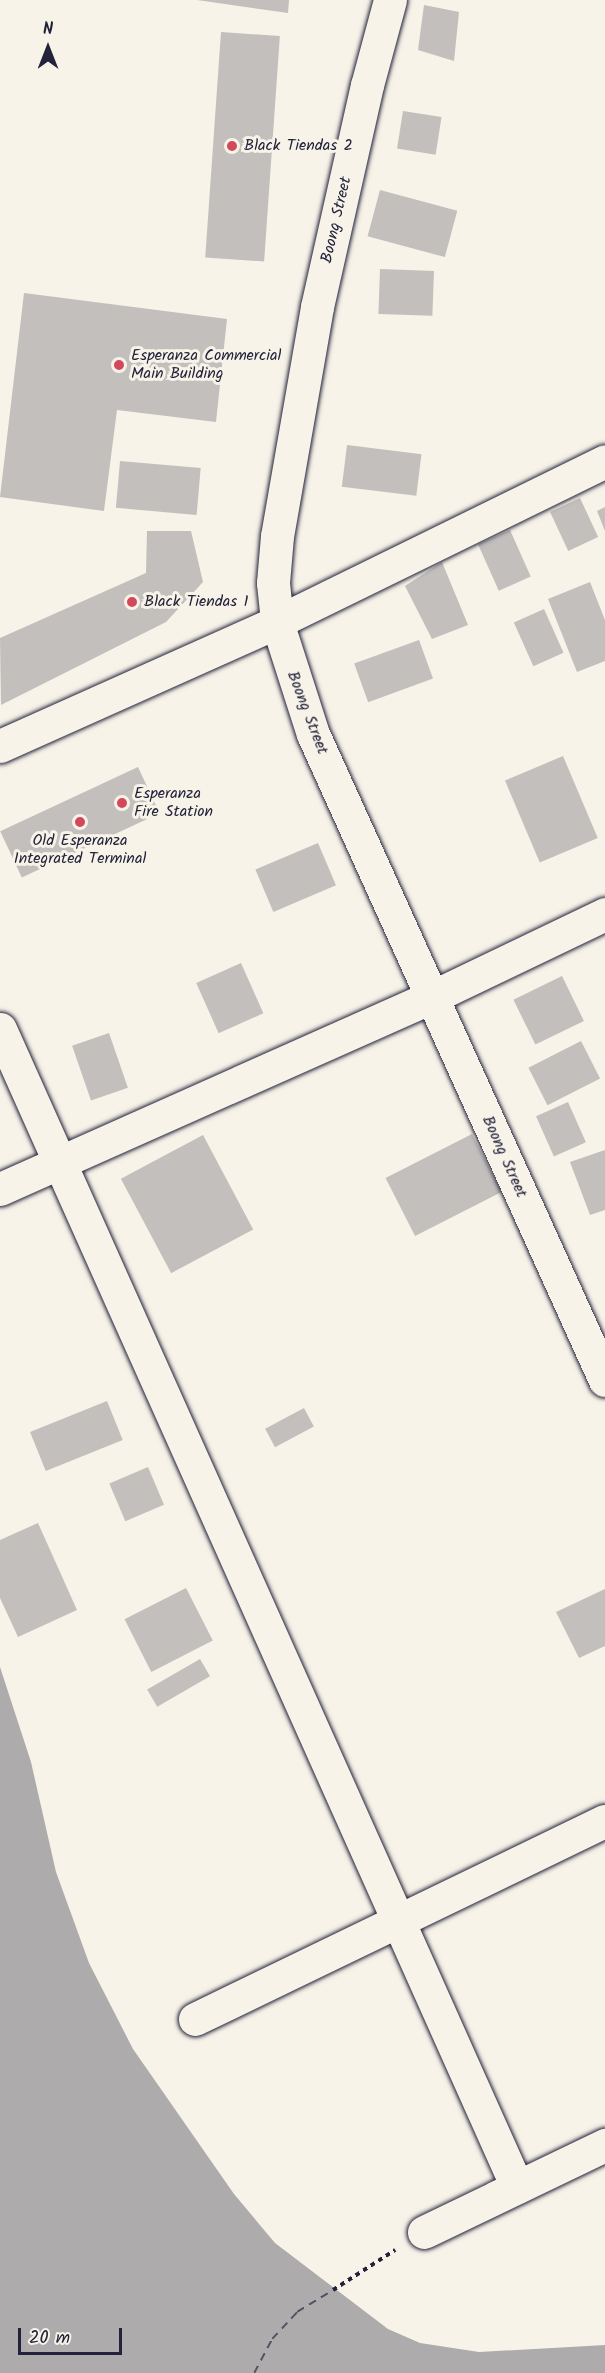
<!DOCTYPE html>
<style>
body{margin:0}
#map{position:relative;width:605px;height:2373px;overflow:hidden;background:#f7f3e8;font-family:Kalam,sans-serif}
div>[style]{position:absolute}
[style*='--x']{left:calc(var(--x)*1px);top:calc(var(--y)*1px);width:calc(var(--w)*1px);rotate:calc(var(--a)*1deg)}
.water>*{inset:0;background:#aeabad}
.ferry>*{height:1.5px;margin-top:-0.75px;transform-origin:0;background:repeating-linear-gradient(90deg,#535263 0 8px,transparent 0 14px)}
.building>*{inset:0;background:#c2bfbd;transform-origin:0 0}
.path>*{height:4px;margin-top:-2px;transform-origin:0;background:repeating-linear-gradient(90deg,#22223b 0 4.5px,transparent 0 9px)}
.roads{filter:drop-shadow(0 0 2px #22223b) drop-shadow(0 0 2px #22223b)}
.street>*{height:33px;margin:-16.5px;padding:0 16.5px;transform-origin:16.5px;border-radius:16.5px;background:#f7f3e8}
.dots>*{width:16px;height:16px;translate:-50% -50%;box-sizing:border-box;border:3px solid #f7f3e8;border-radius:50%}
span{translate:-50% -50%;white-space:nowrap;text-align:center;line-height:1.15;-webkit-text-stroke:6px #f7f3e8;paint-order:stroke}
.poi-label{font-size:16px;color:#22223b}
.left{translate:0 -50%;text-align:left}
.street-label{font-size:16px;color:#22223b}
.north{position:absolute;left:18px;top:18px;width:60px;height:60px;-webkit-text-stroke:4px #f7f3e8;paint-order:stroke;rotate:0deg;font-size:16px;font-weight:700;line-height:24px;text-align:center;color:#22223b}
.north::after{content:'';display:block;margin:auto;width:21px;height:27px;background:#22223b;clip-path:polygon(50% 0,100% 100%,50% 72%,0 100%)}
.scale{position:absolute;left:18px;top:2328px;width:104px;height:27px;box-sizing:border-box;border:3px solid #22223b;border-top:0;padding-left:8px;font-size:18px;line-height:21px;white-space:nowrap;color:#22223b;-webkit-text-stroke:4px #f7f3e8;paint-order:stroke}
</style>
<div id="map">
<div class="water">
<div style="clip-path:polygon(0 1667px,31px 1762px,56px 1872px,89px 1963px,133px 2049px,234px 2194px,275px 2243px,388px 2329px,420px 2343px,479px 2352px,605px 2345px,605px 2373px,0 2373px)"></div>
</div>
<div class="ferry">
<div style="--x:254;--y:2373;--w:38;--a:-62"></div>
<div style="--x:272;--y:2339;--w:37;--a:-47"></div>
<div style="--x:297;--y:2312;--w:42;--a:-31.4"></div>
</div>
<div class="building">
<div style="clip-path:polygon(197px 0,289px 0,288px 13px)"></div>
<div style="clip-path:polygon(424px 5px,459px 12px,454px 61px,418px 50px)"></div>
<div style="left:221px;top:32px;width:59px;height:226px;rotate:4deg"></div>
<div style="left:403px;top:111px;width:39px;height:38px;rotate:9deg"></div>
<div style="left:380px;top:190px;width:80px;height:48px;rotate:15deg"></div>
<div style="left:380px;top:269px;width:54px;height:45px;rotate:2deg"></div>
<div style="clip-path:polygon(24px 293px,227px 319px,216px 422px,117px 410px,104px 511px,0 497px)"></div>
<div style="left:347px;top:445px;width:75px;height:42px;rotate:7deg"></div>
<div style="left:120px;top:461px;width:81px;height:47px;rotate:5deg"></div>
<div style="left:580px;top:498px;width:43px;height:33px;rotate:65deg"></div>
<div style="clip-path:polygon(605px 507px,605px 531px,597px 511px)"></div>
<div style="left:510px;top:530px;width:51px;height:35px;rotate:66deg"></div>
<div style="clip-path:polygon(147px 531px,191px 531px,203px 582px,166px 622px,1px 705px,0 638px,146px 573px)"></div>
<div style="clip-path:polygon(442px 562px,468px 625px,432px 639px,405px 586px)"></div>
<div style="clip-path:polygon(590px 582px,605px 620px,605px 661px,577px 672px,548px 599px)"></div>
<div style="left:544px;top:609px;width:48px;height:33px;rotate:66deg"></div>
<div style="left:419px;top:640px;width:41px;height:69px;rotate:70deg"></div>
<div style="left:563px;top:756px;width:89px;height:63px;rotate:67deg"></div>
<div style="left:138px;top:767px;width:51px;height:152px;rotate:65deg"></div>
<div style="left:318px;top:843px;width:46px;height:68px;rotate:67deg"></div>
<div style="left:241px;top:963px;width:55px;height:49px;rotate:66deg"></div>
<div style="left:562px;top:976px;width:50px;height:54px;rotate:64deg"></div>
<div style="left:109px;top:1033px;width:58px;height:39px;rotate:71deg"></div>
<div style="left:581px;top:1041px;width:42px;height:59px;rotate:63deg"></div>
<div style="left:568px;top:1102px;width:44px;height:35px;rotate:66deg"></div>
<div style="left:472px;top:1134px;width:65px;height:97px;rotate:63deg"></div>
<div style="left:203px;top:1135px;width:107px;height:93px;rotate:62deg"></div>
<div style="clip-path:polygon(605px 1150px,605px 1210px,590px 1215px,570px 1162px)"></div>
<div style="left:107px;top:1401px;width:42px;height:83px;rotate:68deg"></div>
<div style="left:304px;top:1408px;width:21px;height:44px;rotate:62deg"></div>
<div style="left:148px;top:1467px;width:41px;height:42px;rotate:67deg"></div>
<div style="clip-path:polygon(38px 1523px,77px 1610px,18px 1637px,0 1598px,0 1540px)"></div>
<div style="left:186px;top:1588px;width:59px;height:69px;rotate:63deg"></div>
<div style="clip-path:polygon(605px 1589px,605px 1646px,579px 1658px,556px 1612px)"></div>
<div style="left:200px;top:1659px;width:20px;height:61px;rotate:60deg"></div>
</div>
<div class="path">
<div style="--x:333;--y:2290;--w:74;--a:-32.8"></div>
</div>
<div class="roads">
<div class="street">
<div style="--x:390;--y:0;--w:88;--a:105.1"></div>
<div style="--x:367;--y:85;--w:228;--a:102.7"></div>
<div style="--x:317;--y:307;--w:232;--a:99.9"></div>
<div style="--x:277;--y:536;--w:47;--a:94.9"></div>
<div style="--x:273;--y:583;--w:39;--a:84"></div>
<div style="--x:277;--y:622;--w:118;--a:72.2"></div>
<div style="--x:313;--y:734;--w:709;--a:65.68"></div>
<div style="--x:0;--y:746;--w:303;--a:-24.1"></div>
<div style="--x:277;--y:622;--w:365;--a:-26.1"></div>
<div style="--x:0;--y:1029;--w:1268;--a:65.94"></div>
<div style="--x:0;--y:1189;--w:473;--a:-24"></div>
<div style="--x:432;--y:997;--w:192;--a:-25.6"></div>
<div style="--x:195;--y:2019;--w:455;--a:-25.8"></div>
<div style="--x:424;--y:2232;--w:201;--a:-25.7"></div>
</div>
</div>
<div class="dots">
<div style="left:232px;top:146px;background:#d1495b"></div>
<div style="left:119px;top:365px;background:#d1495b"></div>
<div style="left:132px;top:602px;background:#d1495b"></div>
<div style="left:122px;top:803px;background:#d1495b"></div>
<div style="left:80px;top:822px;background:#d1495b"></div>
</div>
<div class="poi-label">
<span class="left" style="left:244px;top:146px">Black Tiendas 2</span>
<span class="left" style="left:131px;top:365px">Esperanza Commercial<br>Main Building</span>
<span class="left" style="left:144px;top:602px">Black Tiendas 1</span>
<span class="left" style="left:134px;top:803px">Esperanza<br>Fire Station</span>
<span style="left:80px;top:850px">Old Esperanza<br>Integrated Terminal</span>
</div>
<div class="street-label">
<span style="left:337px;top:220px;rotate:-77deg">Boong Street</span>
<span style="left:307px;top:713px;rotate:69deg">Boong Street</span>
<span style="left:504px;top:1157px;rotate:66deg">Boong Street</span>
</div>
<div class="north">N</div>
<div class="scale">20 m</div>
</div>
